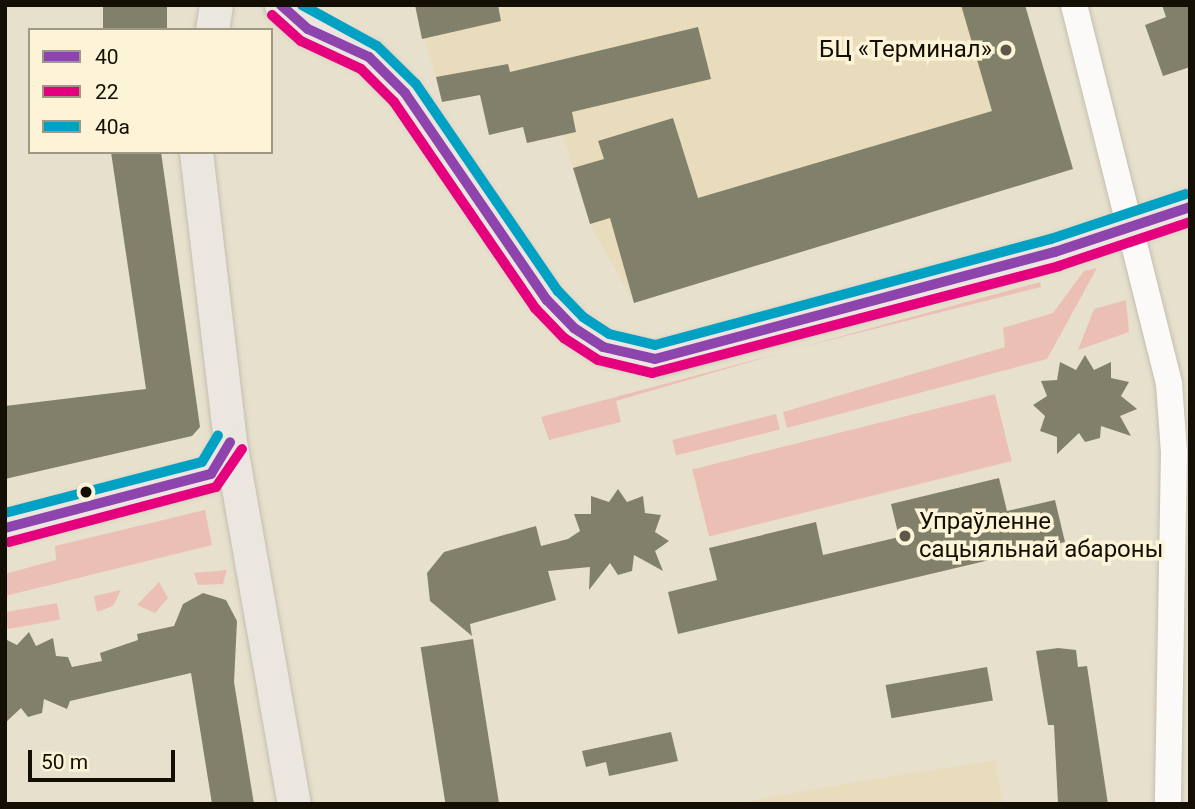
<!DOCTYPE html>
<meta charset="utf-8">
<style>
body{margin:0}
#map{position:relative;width:1195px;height:809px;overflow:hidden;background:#e7e0cd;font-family:Roboto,sans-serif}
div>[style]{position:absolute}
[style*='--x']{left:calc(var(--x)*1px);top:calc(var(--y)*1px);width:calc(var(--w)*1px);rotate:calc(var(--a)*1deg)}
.built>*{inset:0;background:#e8dcbc}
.green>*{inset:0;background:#ecbfb4;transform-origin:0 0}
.building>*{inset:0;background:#81816b;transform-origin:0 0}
.roads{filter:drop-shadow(0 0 2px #c4bfb0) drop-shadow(0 0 2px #c4bfb0)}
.minor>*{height:26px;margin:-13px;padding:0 13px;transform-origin:13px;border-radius:13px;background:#fbfaf8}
.major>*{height:33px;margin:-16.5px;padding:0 16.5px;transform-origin:16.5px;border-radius:16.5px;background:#ebe6e0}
.bus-1>*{height:10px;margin:-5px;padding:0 5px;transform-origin:5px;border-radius:5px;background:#8e44ad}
.bus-2>*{height:10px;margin:-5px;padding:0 5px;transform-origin:5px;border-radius:5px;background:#e5007d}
.bus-3>*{height:10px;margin:-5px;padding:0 5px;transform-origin:5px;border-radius:5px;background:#01a1c4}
.dots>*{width:19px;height:19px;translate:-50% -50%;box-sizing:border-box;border:4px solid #fdf3d6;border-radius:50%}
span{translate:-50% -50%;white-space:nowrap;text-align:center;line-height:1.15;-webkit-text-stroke:7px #fdf3d6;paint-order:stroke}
.poi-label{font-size:24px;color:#130f04}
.right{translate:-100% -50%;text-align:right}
.left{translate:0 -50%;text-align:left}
.frame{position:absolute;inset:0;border:7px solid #130f04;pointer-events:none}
.legend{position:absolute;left:28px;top:28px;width:245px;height:126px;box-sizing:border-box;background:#fdf3d6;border:2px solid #9f9882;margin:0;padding:9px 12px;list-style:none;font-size:21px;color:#130f04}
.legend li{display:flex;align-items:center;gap:14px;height:35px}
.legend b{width:35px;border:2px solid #9f9882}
.scale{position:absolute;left:28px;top:750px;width:147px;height:32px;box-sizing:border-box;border:4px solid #130f04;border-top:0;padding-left:9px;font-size:21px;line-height:24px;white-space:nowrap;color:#130f04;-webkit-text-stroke:5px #fdf3d6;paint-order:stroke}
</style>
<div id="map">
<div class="built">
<div style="clip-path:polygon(415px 5px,1025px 5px,1072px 169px,634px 303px,590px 224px,563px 135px,527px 143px,523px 127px,489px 135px,480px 95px,442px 102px)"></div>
<div style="clip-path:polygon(996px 760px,1003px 804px,730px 804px,876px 779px)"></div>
</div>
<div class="green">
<div style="clip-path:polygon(1097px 268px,1047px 359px,787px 428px,783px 412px,1005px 347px,1003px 328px,1053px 313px,1084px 271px)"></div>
<div style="clip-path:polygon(1040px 282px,1041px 287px,798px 348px)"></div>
<div style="clip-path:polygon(1126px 300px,1129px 332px,1078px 350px,1094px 309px)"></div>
<div style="clip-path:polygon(784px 352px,616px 401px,621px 422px,549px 440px,541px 417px)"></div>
<div style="left:995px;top:394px;width:69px;height:312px;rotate:76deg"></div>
<div style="left:776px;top:414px;width:16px;height:107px;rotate:76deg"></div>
<div style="clip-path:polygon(205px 510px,212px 545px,5px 596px,5px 574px,56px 560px,55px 546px)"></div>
<div style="clip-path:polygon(227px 570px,223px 584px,198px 585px,194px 573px)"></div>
<div style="clip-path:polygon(159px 582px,168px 598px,155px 613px,137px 605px)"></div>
<div style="clip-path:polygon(121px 590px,113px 606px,97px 612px,94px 596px)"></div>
<div style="left:57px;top:603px;width:17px;height:53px;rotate:80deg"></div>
</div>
<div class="building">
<div style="left:103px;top:5px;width:64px;height:25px"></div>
<div style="clip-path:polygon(415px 5px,498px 5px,501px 21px,422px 39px)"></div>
<div style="clip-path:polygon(961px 5px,1025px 5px,1073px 169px,634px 303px,610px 218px,590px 224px,573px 168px,604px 159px,598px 141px,673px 118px,698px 198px,992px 111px)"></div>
<div style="clip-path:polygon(1162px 5px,1190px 5px,1190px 67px,1163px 76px,1145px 25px,1166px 17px)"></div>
<div style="clip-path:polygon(698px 27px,711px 79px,572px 112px,576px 132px,527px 143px,523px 127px,489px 135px,480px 95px,442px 102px,436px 77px,508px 64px,510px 72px)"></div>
<div style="clip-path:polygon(111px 152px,161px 152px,200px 427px,192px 436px,5px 479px,5px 406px,146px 389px)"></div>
<div style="clip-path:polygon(1085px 355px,1094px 370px,1111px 362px,1111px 378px,1129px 382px,1121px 396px,1137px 409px,1120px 416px,1131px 436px,1101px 426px,1100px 438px,1085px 442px,1079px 433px,1057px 454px,1057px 437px,1040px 431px,1045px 416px,1033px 405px,1047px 396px,1041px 381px,1057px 380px,1060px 362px,1076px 370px)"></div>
<div style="clip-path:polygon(999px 478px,1007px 511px,1055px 500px,1065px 542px,678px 634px,668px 592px,717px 580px,709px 548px,816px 522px,823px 555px,899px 537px,891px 504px)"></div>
<div style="clip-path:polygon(618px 489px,627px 502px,643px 496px,645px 513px,661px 515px,655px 532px,669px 541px,655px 551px,663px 571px,634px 555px,632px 571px,618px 575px,610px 563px,589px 590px,590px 567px,548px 571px,556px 600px,470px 624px,472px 636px,430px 601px,427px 573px,444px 552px,536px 526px,541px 546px,568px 539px,580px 531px,574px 514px,591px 514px,591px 496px,609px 502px)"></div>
<div style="clip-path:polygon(203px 593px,226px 600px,237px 621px,234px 682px,254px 804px,212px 804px,191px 673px,70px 701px,67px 709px,44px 699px,42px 713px,28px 717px,21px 708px,5px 723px,5px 639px,17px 645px,29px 632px,36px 646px,53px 638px,56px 656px,68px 657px,72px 667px,102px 661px,100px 653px,138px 640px,137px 634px,174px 626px,183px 604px)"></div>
<div style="left:473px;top:639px;width:167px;height:53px;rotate:81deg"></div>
<div style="clip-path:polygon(1058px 648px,1076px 650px,1078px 667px,1087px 666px,1108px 804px,1058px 804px,1054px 725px,1048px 725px,1036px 651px)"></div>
<div style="left:987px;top:667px;width:34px;height:103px;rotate:80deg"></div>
<div style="clip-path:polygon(671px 732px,678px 761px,609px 776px,606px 762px,586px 767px,582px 751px)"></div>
</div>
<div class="roads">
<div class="minor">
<div style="--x:1074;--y:5;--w:391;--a:75.9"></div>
<div style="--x:1169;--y:384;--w:68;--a:85.8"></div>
<div style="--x:1174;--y:452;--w:352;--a:91"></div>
</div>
<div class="major">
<div style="--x:281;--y:5;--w:36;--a:42"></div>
<div style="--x:308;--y:29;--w:67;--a:24.7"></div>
<div style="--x:369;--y:57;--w:51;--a:45"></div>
<div style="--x:405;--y:93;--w:251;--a:55.6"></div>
<div style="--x:547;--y:300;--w:39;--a:46"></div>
<div style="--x:574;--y:328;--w:35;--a:33"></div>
<div style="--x:603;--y:347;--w:53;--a:13"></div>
<div style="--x:655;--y:359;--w:414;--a:-15"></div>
<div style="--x:1055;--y:252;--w:142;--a:-18.4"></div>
<div style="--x:212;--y:30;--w:25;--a:-81"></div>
<div style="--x:196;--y:152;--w:292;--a:83.3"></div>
<div style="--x:230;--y:442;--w:368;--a:80"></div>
<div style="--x:5;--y:528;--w:213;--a:-14.7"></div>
<div style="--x:211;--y:474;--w:37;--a:-59"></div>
</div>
</div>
<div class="bus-1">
<div style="--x:281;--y:5;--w:36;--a:42"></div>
<div style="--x:308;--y:29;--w:67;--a:24.7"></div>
<div style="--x:369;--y:57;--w:51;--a:45"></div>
<div style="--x:405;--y:93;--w:251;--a:55.6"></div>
<div style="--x:547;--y:300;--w:39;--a:46"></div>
<div style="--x:574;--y:328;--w:35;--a:33"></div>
<div style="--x:603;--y:347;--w:53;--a:13"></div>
<div style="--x:655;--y:359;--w:414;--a:-15"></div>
<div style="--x:1055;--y:252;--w:142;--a:-18.4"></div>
<div style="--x:5;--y:528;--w:213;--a:-14.7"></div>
<div style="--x:211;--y:474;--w:37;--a:-59"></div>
</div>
<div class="bus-2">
<div style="--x:272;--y:15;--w:39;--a:42"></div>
<div style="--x:301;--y:41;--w:66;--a:25"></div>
<div style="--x:361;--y:69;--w:47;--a:45"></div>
<div style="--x:394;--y:102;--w:250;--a:55.6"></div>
<div style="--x:535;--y:308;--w:42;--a:46"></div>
<div style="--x:564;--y:338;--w:40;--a:32.9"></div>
<div style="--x:598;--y:360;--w:56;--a:13.5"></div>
<div style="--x:652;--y:373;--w:421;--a:-14.7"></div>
<div style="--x:1059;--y:266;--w:138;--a:-18.6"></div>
<div style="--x:9;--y:542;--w:214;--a:-14.9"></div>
<div style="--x:216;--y:487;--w:46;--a:-55.6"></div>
</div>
<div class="bus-3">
<div style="--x:302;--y:5;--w:85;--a:28.7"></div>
<div style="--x:377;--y:46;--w:54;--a:44.3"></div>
<div style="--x:416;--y:84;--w:251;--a:55.6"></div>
<div style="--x:558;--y:291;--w:36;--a:46"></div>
<div style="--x:583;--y:317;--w:31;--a:33"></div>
<div style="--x:609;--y:334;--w:47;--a:13.4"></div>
<div style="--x:655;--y:345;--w:410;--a:-15"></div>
<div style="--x:1051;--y:239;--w:142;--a:-18.4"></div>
<div style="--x:5;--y:513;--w:203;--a:-14.5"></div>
<div style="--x:202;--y:462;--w:31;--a:-59"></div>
</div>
<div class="dots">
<div style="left:1006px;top:50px;background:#5d584a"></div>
<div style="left:86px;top:492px;background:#130f04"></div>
<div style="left:905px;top:536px;background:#5d584a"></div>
</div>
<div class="poi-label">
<span class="right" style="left:992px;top:50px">БЦ «Терминал»</span>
<span class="left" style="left:919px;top:536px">Упраўленне<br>сацыяльнай абароны</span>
</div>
<div class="frame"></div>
<ul class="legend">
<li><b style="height:9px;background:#8e44ad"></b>40</li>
<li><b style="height:9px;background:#e5007d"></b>22</li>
<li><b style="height:9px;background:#01a1c4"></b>40а</li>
</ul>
<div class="scale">50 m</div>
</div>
